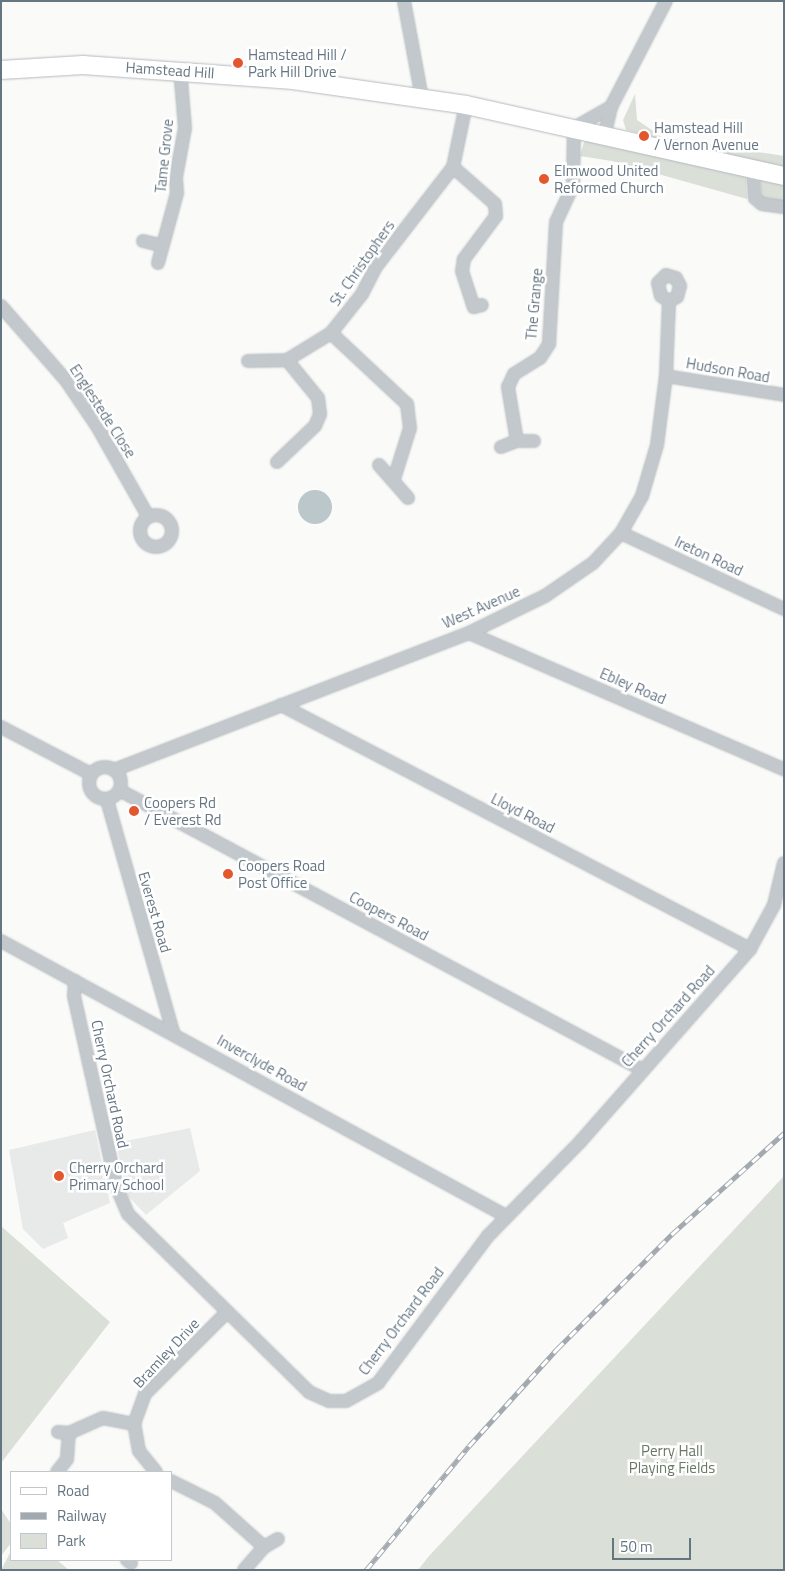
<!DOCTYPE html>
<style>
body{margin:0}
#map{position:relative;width:785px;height:1571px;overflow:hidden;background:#fafaf8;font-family:"Titillium Web",sans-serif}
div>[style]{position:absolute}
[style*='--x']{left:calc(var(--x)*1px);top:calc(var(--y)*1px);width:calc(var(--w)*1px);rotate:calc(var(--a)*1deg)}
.built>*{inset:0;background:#e8e9e9}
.green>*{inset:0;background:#dadfd7}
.water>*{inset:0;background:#bbc7cb}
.round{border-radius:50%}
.roads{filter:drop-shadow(0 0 1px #b3babf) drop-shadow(0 0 1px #b3babf)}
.street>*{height:12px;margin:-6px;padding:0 6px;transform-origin:6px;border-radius:6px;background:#c3c8cc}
.street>.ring{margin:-6px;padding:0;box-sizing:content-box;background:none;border:12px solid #c3c8cc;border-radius:50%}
.secondary>*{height:18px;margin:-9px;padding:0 9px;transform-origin:9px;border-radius:9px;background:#fff}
.rail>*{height:5px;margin-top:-2.5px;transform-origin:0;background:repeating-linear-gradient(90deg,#fff 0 9px,#a2aab0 0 18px);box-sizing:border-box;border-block:1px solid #a2aab0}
.dots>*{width:14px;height:14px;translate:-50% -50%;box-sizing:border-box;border:2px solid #fff;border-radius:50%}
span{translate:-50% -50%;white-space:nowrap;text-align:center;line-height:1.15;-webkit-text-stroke:5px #fff;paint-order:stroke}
.poi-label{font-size:15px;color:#657683}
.left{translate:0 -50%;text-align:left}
.street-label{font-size:15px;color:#657683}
.park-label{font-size:15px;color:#687a64}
.frame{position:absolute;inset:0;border:2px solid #657683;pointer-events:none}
.legend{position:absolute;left:10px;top:1471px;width:162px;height:90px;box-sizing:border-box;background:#fff;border:1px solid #c1c8cd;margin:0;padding:6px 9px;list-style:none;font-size:15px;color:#657683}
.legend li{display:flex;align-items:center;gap:10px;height:25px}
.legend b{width:25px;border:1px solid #c1c8cd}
.scale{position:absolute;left:612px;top:1538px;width:79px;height:22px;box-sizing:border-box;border:2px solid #657683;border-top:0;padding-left:6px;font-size:15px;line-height:18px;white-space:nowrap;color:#657683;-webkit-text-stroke:4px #fff;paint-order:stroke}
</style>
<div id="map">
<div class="built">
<div style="clip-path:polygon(190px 1128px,200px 1171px,146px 1215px,128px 1196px,116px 1143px)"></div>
<div style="clip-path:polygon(95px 1130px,110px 1203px,63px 1223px,68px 1238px,43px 1249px,23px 1229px,9px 1150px)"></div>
</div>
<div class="green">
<div style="clip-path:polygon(635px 94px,637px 120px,662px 137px,784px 156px,784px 171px,626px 130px,623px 120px)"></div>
<div style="clip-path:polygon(590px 139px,742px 174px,746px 178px,747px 199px,612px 161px,580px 156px,584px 142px)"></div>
<div style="clip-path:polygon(760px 177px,784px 180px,784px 205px,762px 198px)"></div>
<div style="clip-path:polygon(784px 1176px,784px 1570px,418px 1570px,429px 1556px)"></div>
<div style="clip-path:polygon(1px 1226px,110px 1322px,1px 1463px)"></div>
<div style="clip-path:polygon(1px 1509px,11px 1524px,11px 1543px,1px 1556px)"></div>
<div style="clip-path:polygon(11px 1551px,11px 1560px,57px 1560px,69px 1570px,1px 1570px)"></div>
</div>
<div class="water">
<div class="round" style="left:298px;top:490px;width:34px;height:34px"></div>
</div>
<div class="roads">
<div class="street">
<div style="--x:404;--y:1;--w:99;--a:79.5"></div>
<div style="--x:611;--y:107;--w:119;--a:-62.6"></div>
<div style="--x:453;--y:167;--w:56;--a:41.4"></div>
<div style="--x:495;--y:204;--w:12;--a:85"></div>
<div style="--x:496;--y:216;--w:54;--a:126.7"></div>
<div style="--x:464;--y:259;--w:12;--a:99"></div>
<div style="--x:462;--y:271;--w:38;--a:72"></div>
<div style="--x:474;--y:307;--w:8;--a:-14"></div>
<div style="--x:753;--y:172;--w:26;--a:86"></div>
<div style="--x:755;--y:198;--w:9;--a:41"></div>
<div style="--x:762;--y:204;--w:22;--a:8"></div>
<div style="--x:143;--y:241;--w:18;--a:13"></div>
<div style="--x:158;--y:263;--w:73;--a:-74.8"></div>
<div style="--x:177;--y:193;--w:16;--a:-94"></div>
<div style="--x:176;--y:177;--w:50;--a:-79.6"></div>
<div style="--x:185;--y:128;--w:59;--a:-94.8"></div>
<div style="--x:1;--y:306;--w:97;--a:48.8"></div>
<div style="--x:65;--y:379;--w:57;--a:55.8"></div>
<div style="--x:97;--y:426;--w:103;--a:60.5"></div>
<div style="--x:331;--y:333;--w:104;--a:43.1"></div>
<div style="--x:407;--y:404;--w:24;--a:83"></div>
<div style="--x:410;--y:428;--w:53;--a:107.4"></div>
<div style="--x:248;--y:361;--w:39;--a:-1"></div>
<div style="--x:287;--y:360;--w:52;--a:-31.5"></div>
<div style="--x:331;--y:333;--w:50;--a:-51.5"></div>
<div style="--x:362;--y:294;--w:29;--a:-63"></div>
<div style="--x:375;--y:268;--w:128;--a:-52.3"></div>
<div style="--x:453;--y:167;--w:63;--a:-78.2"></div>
<div style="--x:666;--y:376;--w:120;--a:9.1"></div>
<div style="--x:517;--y:441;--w:55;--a:-99.5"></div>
<div style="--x:508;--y:387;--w:14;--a:-65"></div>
<div style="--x:514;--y:374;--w:31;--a:-32"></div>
<div style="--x:540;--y:358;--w:17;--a:-57"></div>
<div style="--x:549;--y:344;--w:122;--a:-86.7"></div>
<div style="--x:556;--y:222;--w:40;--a:-65"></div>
<div style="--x:573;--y:186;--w:58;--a:-89"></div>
<div style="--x:574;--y:128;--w:43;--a:-29.6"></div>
<div style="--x:611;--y:107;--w:28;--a:103"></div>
<div style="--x:501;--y:447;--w:17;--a:-21"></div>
<div style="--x:517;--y:441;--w:17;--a:0"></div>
<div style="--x:277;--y:462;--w:52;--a:-43.5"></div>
<div style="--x:315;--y:426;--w:13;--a:-67"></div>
<div style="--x:320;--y:414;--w:16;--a:-97"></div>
<div style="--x:318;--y:398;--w:49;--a:-129.2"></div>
<div style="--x:379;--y:465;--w:44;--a:48.7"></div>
<div class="ring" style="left:140px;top:515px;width:20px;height:20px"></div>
<div style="--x:621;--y:533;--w:180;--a:25"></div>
<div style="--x:469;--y:633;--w:343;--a:23.4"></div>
<div style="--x:281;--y:705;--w:529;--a:27.49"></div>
<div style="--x:1;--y:727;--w:99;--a:27.6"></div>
<div class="ring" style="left:89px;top:767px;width:20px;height:20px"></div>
<div style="--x:114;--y:770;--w:381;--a:-21.1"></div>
<div style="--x:469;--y:633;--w:85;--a:-26"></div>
<div style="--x:545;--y:596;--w:58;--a:-34.5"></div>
<div style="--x:593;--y:563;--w:41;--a:-47"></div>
<div style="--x:621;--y:533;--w:43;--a:-60.4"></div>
<div style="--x:642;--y:496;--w:53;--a:-73.6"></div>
<div style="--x:657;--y:445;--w:70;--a:-82.6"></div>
<div style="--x:666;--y:376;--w:75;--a:-87.7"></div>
<div style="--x:669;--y:301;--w:9;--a:-148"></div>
<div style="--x:661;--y:296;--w:13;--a:-103"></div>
<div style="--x:658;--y:283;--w:11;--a:-45"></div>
<div style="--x:666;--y:275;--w:10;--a:17"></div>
<div style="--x:676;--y:278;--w:9;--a:63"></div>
<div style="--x:680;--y:286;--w:11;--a:105"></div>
<div style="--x:677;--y:297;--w:9;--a:153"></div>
<div style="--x:121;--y:791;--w:590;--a:28.13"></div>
<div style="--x:107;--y:800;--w:241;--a:74.1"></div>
<div style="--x:1;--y:941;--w:575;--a:28.57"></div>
<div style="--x:75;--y:981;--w:15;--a:94"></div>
<div style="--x:74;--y:996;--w:197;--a:77.4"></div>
<div style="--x:117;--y:1188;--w:28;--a:67"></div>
<div style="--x:128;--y:1214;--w:254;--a:44.5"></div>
<div style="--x:309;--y:1392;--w:22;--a:24"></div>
<div style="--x:329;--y:1401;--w:17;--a:0"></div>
<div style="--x:346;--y:1401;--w:37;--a:-29"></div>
<div style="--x:378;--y:1383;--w:184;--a:-53.2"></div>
<div style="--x:488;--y:1236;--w:132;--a:-45.6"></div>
<div style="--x:580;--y:1142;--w:257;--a:-48.6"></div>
<div style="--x:750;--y:949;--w:50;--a:-61.4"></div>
<div style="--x:774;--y:905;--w:43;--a:-76.6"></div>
<div style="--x:58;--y:1432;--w:11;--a:5"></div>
<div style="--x:69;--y:1433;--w:37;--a:-24"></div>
<div style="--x:103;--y:1418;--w:32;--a:11"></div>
<div style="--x:57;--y:1472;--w:16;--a:-52"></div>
<div style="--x:67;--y:1459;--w:26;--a:-86"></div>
<div style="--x:156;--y:1472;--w:27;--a:-129"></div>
<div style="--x:139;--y:1451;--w:27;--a:-100"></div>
<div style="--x:134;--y:1424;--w:32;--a:-70"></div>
<div style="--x:145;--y:1394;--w:115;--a:-45"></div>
<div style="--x:171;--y:1481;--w:49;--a:26.6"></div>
<div style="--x:215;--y:1503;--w:66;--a:41.9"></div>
<div style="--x:127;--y:1560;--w:5;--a:37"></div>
<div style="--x:244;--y:1570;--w:30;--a:-49"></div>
<div style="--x:264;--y:1547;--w:16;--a:-30"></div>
</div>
<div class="secondary">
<div style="--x:1;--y:70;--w:82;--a:-3.5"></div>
<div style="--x:83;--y:65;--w:211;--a:4.1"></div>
<div style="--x:293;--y:80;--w:175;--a:8.2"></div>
<div style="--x:466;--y:105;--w:326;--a:12.6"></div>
</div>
</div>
<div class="rail">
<div style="--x:366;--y:1570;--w:161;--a:-50.3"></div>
<div style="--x:469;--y:1446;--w:131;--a:-47.8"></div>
<div style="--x:557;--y:1349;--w:163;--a:-45"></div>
<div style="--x:672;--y:1234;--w:151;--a:-42"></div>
</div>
<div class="dots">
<div style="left:238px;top:63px;background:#e4572e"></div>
<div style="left:644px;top:136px;background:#e4572e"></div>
<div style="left:544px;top:179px;background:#e4572e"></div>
<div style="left:134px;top:811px;background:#e4572e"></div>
<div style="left:228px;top:874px;background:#e4572e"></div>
<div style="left:59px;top:1176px;background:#e4572e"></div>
</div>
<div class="poi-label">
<span class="left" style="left:248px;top:63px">Hamstead Hill /<br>Park Hill Drive</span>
<span class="left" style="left:654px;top:136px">Hamstead Hill<br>/ Vernon Avenue</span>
<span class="left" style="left:554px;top:179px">Elmwood United<br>Reformed Church</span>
<span class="left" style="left:144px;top:811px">Coopers Rd<br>/ Everest Rd</span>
<span class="left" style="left:238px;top:874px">Coopers Road<br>Post Office</span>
<span class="left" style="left:69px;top:1176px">Cherry Orchard<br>Primary School</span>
</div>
<div class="street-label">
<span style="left:170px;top:70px;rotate:4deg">Hamstead Hill</span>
<span style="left:164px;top:156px;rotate:-84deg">Tame Grove</span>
<span style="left:362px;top:263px;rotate:-55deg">St. Christophers</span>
<span style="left:534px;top:304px;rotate:-85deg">The Grange</span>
<span style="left:728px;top:370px;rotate:10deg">Hudson Road</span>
<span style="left:103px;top:411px;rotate:57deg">Englestede Close</span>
<span style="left:709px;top:556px;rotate:25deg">Ireton Road</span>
<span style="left:481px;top:607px;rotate:-24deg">West Avenue</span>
<span style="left:633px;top:686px;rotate:23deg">Ebley Road</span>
<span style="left:523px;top:813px;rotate:27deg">Lloyd Road</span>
<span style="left:155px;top:912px;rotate:74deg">Everest Road</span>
<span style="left:389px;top:916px;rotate:28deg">Coopers Road</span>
<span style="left:668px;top:1016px;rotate:-48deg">Cherry Orchard Road</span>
<span style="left:262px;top:1063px;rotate:29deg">Inverclyde Road</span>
<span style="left:110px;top:1084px;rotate:78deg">Cherry Orchard Road</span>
<span style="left:401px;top:1321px;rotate:-53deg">Cherry Orchard Road</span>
<span style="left:166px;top:1353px;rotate:-47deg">Bramley Drive</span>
</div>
<div class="park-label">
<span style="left:672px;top:1459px">Perry Hall<br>Playing Fields</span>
</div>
<div class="frame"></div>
<ul class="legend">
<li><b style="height:6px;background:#fff"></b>Road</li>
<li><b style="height:6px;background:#a2aab0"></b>Railway</li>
<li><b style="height:14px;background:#dadfd7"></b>Park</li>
</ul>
<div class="scale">50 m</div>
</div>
